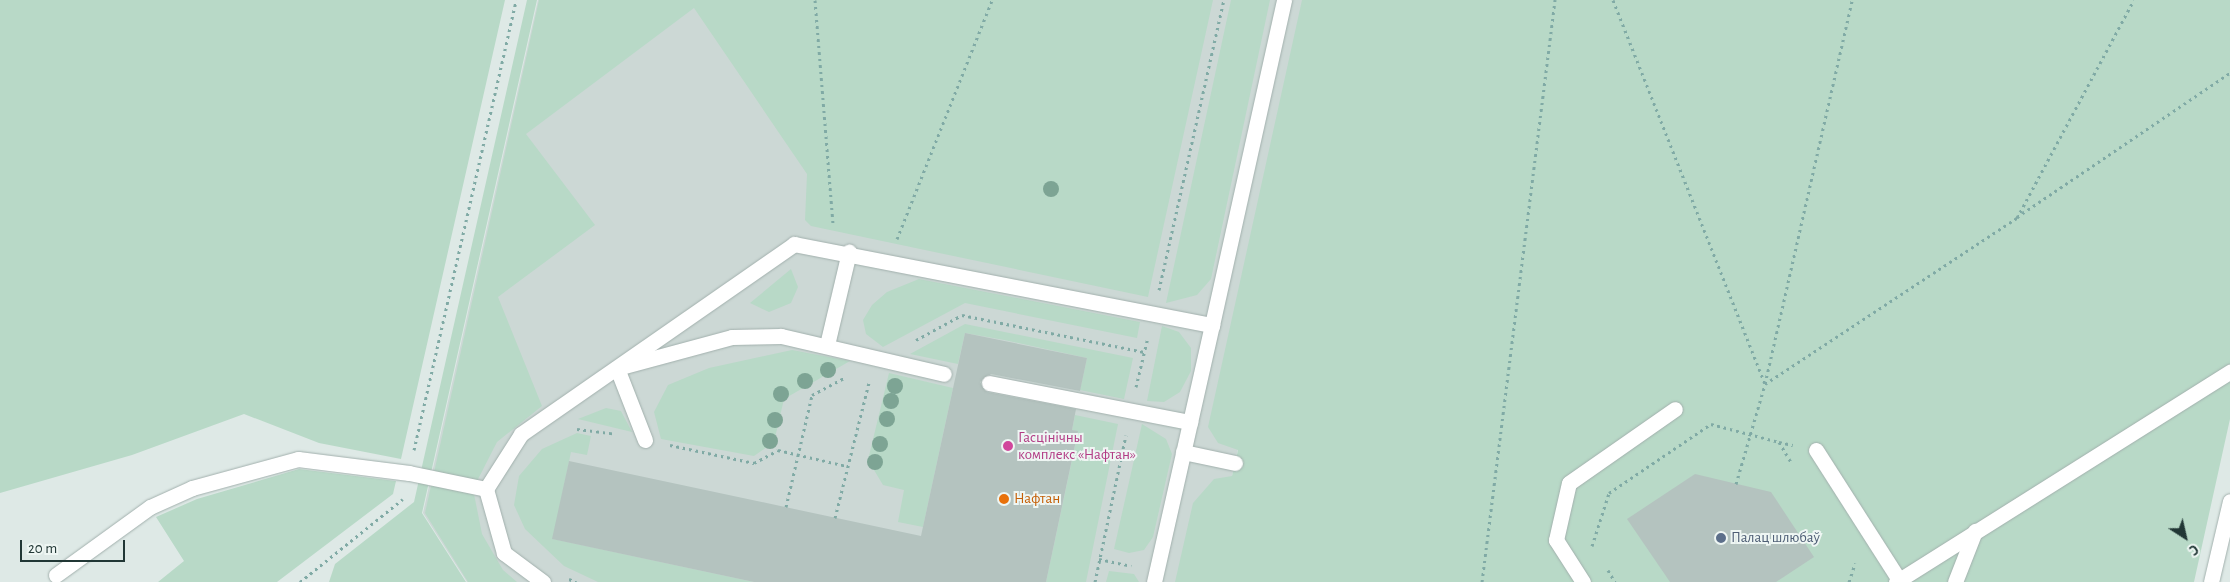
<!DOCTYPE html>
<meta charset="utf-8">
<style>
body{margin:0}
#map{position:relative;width:2230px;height:582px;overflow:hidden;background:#dee9e6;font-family:"Alegreya Sans",sans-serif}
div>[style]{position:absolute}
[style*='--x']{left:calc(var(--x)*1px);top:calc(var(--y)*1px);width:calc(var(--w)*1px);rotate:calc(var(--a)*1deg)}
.built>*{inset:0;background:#ccd8d5}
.green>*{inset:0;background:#b8d9c7}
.building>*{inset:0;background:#b4c3bf}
.path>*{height:3px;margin-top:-1.5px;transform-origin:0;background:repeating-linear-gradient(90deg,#80aaa5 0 2.5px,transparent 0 6.5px)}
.roads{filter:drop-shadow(0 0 1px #a2b0ad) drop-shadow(0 0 1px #a2b0ad)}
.minor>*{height:15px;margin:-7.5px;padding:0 7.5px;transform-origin:7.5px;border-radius:7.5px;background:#fff}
.trees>*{width:16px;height:16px;margin:-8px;border-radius:50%;background:#7da494}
.dots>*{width:14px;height:14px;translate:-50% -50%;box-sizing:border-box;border:2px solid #eef6f3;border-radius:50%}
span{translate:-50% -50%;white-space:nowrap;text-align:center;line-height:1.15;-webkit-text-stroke:4px #eef6f3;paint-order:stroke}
.hotel-label{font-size:15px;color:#b23c85}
.left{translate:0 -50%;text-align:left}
.food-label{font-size:15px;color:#c56008}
.service-label{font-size:15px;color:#4e5e75}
.north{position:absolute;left:2160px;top:512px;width:50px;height:50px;-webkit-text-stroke:4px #eef6f3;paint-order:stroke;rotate:145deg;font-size:14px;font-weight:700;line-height:20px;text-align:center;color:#213735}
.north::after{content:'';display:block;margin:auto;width:18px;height:22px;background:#213735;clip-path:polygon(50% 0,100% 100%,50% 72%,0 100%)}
.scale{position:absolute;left:20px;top:540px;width:105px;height:22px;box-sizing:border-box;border:2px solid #213735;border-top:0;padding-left:6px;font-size:15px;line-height:18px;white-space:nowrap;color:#213735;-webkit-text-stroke:4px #eef6f3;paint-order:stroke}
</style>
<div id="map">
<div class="built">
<div style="clip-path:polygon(538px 0,1336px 0,1209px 582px,467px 582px,423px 513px)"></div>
</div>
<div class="green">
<div style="clip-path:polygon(0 0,505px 0,401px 459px,319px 443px,244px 414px,132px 455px,0 493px)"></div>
<div style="clip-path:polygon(527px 0,537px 0,422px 513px,466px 582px,329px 582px,335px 564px,414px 502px)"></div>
<div style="clip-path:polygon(539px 0,1213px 0,1148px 297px,811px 226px,805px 220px,807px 174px,694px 8px,526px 134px,595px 225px,498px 297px,542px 406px,497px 442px,473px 489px,482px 534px,503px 570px,517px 582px,468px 582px,425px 513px)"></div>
<div style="clip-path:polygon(1231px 0,1270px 0,1211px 279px,1197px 295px,1166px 303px)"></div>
<div style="clip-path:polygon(1302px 0,2230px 0,2230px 419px,2194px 582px,1175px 582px,1193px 503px,1214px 479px,1232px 476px,1238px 450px,1218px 443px,1208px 427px)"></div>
<div style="clip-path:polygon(791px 269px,798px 287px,791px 303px,769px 312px,750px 303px)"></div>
<div style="clip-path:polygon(919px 279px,1140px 322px,1137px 338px,965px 303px,883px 347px,866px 334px,863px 320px,872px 305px,887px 292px)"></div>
<div style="clip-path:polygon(965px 324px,1133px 358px,1124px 399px,1080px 390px,1087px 358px,1004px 340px,965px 333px,958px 364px,910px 354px)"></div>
<div style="clip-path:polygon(1162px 326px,1179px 332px,1191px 348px,1191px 371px,1180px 392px,1164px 402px,1147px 401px)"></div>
<div style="clip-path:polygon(792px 350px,850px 361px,784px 399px,774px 442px,754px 456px,661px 439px,654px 412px,668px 385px,709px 368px)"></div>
<div style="clip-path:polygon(889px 373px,953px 388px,923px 527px,898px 522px,904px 490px,883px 485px,868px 460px)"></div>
<div style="clip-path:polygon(606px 408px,621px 411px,632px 432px,578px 419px)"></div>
<div style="clip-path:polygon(1075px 415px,1118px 424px,1086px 582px,1046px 582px,1078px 432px,1072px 430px)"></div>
<div style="clip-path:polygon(1142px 424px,1166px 439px,1172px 454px,1153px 537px,1144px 550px,1129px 553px,1114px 549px)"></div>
<div style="clip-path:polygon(577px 433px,591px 436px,587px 455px,571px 452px,553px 539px,754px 582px,598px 582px,564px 566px,525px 529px,514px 505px,519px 476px,542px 449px)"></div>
<div style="clip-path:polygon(299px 469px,396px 481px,393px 494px,277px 582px,158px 582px,184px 561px,156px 517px,197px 499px)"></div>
<div style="clip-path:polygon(1109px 571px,1134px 574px,1139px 582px,1106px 582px)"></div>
</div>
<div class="building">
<div style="clip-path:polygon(965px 333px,1087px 358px,1080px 391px,991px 374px,980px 382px,987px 392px,1076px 409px,1072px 430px,1078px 431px,1046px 582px,754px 582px,552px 539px,569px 461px,921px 536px)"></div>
<div style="clip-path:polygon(1695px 474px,1771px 492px,1814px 557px,1776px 582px,1670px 582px,1627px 519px)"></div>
</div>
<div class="path">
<div style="--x:815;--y:0;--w:227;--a:85.4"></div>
<div style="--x:1613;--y:0;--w:413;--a:68.4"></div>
<div style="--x:1765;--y:384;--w:302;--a:-33.4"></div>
<div style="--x:2017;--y:218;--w:247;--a:-61.8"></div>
<div style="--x:2017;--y:217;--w:257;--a:-34.1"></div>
<div style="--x:897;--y:239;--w:257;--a:-68.3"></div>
<div style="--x:1159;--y:290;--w:297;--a:-77.4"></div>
<div style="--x:916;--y:340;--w:52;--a:-28.5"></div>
<div style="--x:962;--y:315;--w:186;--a:11.5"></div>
<div style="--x:1136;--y:387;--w:51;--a:-76.5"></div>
<div style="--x:577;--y:429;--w:38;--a:7"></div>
<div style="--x:1779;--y:442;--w:14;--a:12"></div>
<div style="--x:670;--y:445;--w:86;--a:12.1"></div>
<div style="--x:754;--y:463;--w:27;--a:-28"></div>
<div style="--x:778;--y:450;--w:71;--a:13.1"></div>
<div style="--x:414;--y:450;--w:461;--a:-77.2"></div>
<div style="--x:1736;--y:484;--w:104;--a:-73.8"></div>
<div style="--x:1765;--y:384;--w:394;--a:-77.2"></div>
<div style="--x:786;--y:507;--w:115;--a:-76.9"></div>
<div style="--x:812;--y:395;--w:36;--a:-28"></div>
<div style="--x:835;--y:518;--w:139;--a:-75.9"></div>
<div style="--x:1592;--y:546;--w:56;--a:-72.2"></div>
<div style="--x:1609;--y:493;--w:123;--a:-34.1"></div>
<div style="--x:1711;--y:424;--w:70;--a:14.8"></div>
<div style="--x:1779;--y:442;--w:23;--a:59"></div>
<div style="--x:1099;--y:559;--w:33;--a:12"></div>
<div style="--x:1608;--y:570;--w:14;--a:60"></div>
<div style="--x:569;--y:579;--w:8;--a:23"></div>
<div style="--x:300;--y:582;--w:132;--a:-38.9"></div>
<div style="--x:1095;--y:582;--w:150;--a:-78.1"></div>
<div style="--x:1482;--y:582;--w:587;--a:-82.85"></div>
<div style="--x:1849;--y:582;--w:20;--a:-72"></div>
</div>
<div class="roads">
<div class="minor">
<div style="--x:827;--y:345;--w:96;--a:-76.7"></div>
<div style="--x:989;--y:383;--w:205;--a:11"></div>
<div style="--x:645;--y:440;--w:77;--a:-111.3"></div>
<div style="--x:617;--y:368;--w:119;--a:-15.1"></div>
<div style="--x:732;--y:337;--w:49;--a:-1.2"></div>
<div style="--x:781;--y:336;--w:167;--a:13.1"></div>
<div style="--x:1816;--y:450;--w:154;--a:57.4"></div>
<div style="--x:1183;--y:452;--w:53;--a:11.9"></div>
<div style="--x:56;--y:575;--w:116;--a:-35.9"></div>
<div style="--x:150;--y:507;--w:46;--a:-24.3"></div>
<div style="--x:192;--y:488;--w:110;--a:-15.3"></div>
<div style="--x:298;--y:459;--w:112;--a:7.2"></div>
<div style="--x:409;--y:473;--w:79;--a:11.7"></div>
<div style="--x:543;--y:582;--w:49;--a:-143.4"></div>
<div style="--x:504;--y:553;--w:66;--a:-105.7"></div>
<div style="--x:486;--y:489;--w:65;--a:-57.5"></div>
<div style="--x:521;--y:434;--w:333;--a:-34.8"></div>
<div style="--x:794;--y:244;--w:426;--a:11"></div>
<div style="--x:1212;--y:325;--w:333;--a:-77.5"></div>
<div style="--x:1154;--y:582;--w:263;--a:-77.3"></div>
<div style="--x:1583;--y:582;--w:50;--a:-122.7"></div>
<div style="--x:1556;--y:540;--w:58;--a:-77.2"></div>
<div style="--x:1569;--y:483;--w:129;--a:-34.9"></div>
<div style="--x:1896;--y:582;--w:395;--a:-32.2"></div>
<div style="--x:1955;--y:582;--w:55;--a:-68.6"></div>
<div style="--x:2211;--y:582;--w:83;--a:-76.8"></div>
</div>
</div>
<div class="trees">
<div style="left:1051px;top:189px"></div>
<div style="left:828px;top:370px"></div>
<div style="left:805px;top:381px"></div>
<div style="left:895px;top:386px"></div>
<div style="left:781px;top:394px"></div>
<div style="left:891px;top:401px"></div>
<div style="left:887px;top:419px"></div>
<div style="left:775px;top:420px"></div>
<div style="left:770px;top:441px"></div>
<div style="left:880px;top:444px"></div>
<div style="left:875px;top:462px"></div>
</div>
<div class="dots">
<div style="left:1008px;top:446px;background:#d1479c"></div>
<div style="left:1004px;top:499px;background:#e8710a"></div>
<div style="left:1721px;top:538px;background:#5c6f8a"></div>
</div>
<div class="hotel-label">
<span class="left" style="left:1018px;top:446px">Гасцінічны<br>комплекс «Нафтан»</span>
</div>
<div class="food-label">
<span class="left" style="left:1014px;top:499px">Нафтан</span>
</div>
<div class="service-label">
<span class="left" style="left:1731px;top:538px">Палац шлюбаў</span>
</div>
<div class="north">С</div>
<div class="scale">20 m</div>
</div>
